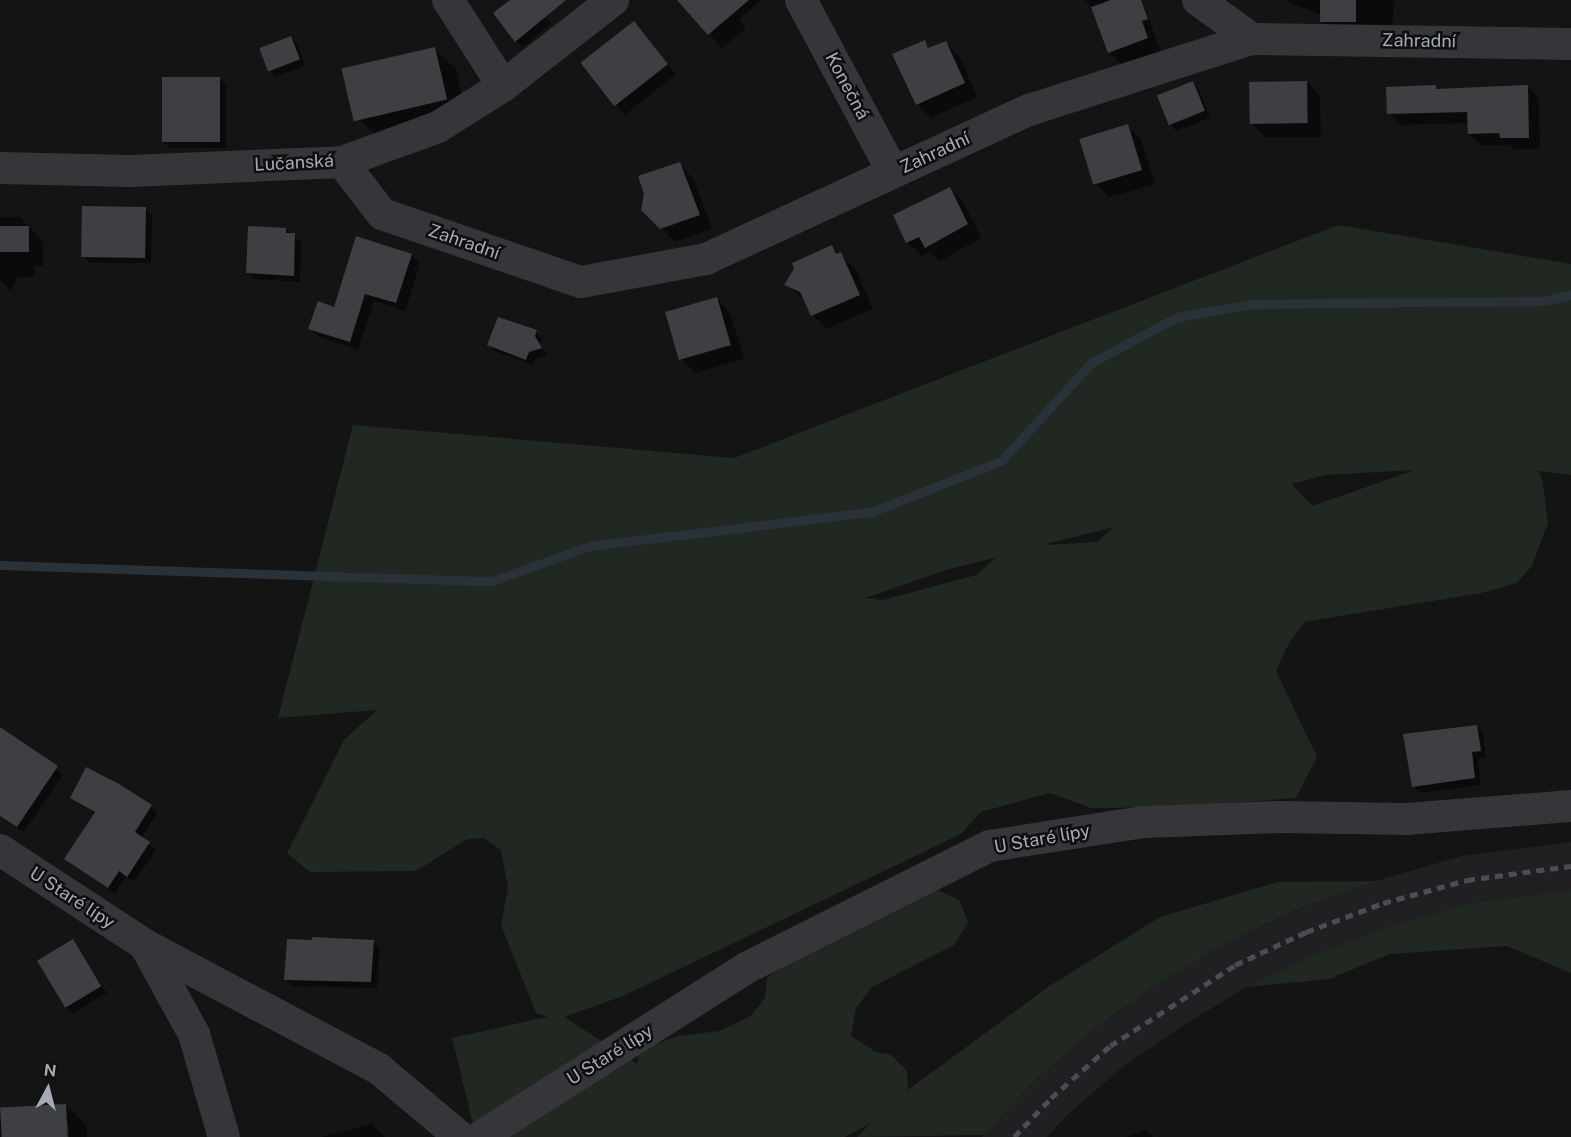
<!DOCTYPE html>
<meta charset="utf-8">
<style>
body{margin:0}
#map{position:relative;width:1571px;height:1137px;overflow:hidden;background:#141415;font-family:"Public Sans",sans-serif}
div>[style]{position:absolute}
[style*='--x']{left:calc(var(--x)*1px);top:calc(var(--y)*1px);width:calc(var(--w)*1px);rotate:calc(var(--a)*1deg)}
.built>*{inset:0;background:#202022}
.green>*{inset:0;background:#202821}
.shadow>*{inset:0;background:#0007}
.stream>*{height:9px;margin:-4.5px;padding:0 4.5px;transform-origin:4.5px;border-radius:4.5px;background:#2a3239}
.building>*{inset:0;background:#3e3f42;transform-origin:0 0}
.minor>*{height:32px;margin:-16px;padding:0 16px;transform-origin:16px;border-radius:16px;background:#35353a}
.rail>*{height:4.5px;margin-top:-2.25px;transform-origin:0;background:repeating-linear-gradient(90deg,#4c4d53 0 8px,transparent 0 14px)}
span{translate:-50% -50%;white-space:nowrap;text-align:center;line-height:1.15;-webkit-text-stroke:5px #0f0f10;paint-order:stroke}
.street-label{font-size:18px;color:#a5aab6}
.north{position:absolute;left:18px;top:1059px;width:60px;height:60px;-webkit-text-stroke:4px #0f0f10;paint-order:stroke;rotate:7deg;font-size:16px;font-weight:700;line-height:24px;text-align:center;color:#a5aab6}
.north::after{content:'';display:block;margin:auto;width:21px;height:27px;background:#a5aab6;clip-path:polygon(50% 0,100% 100%,50% 72%,0 100%)}
</style>
<div id="map">
<div class="built">
<div style="clip-path:polygon(1571px 842px,1571px 890px,1472px 903px,1391px 926px,1315px 954px,1246px 987px,1186px 1024px,1125px 1065px,1067px 1115px,1047px 1137px,982px 1137px,1034px 1081px,1096px 1027px,1159px 983px,1224px 944px,1297px 910px,1376px 881px,1462px 856px)"></div>
</div>
<div class="green">
<div style="clip-path:polygon(evenodd,1338px 225px,1571px 264px,1571px 475px,1538px 471px,1542px 478px,1548px 523px,1532px 566px,1517px 583px,1481px 593px,1305px 622px,1290px 641px,1276px 671px,1317px 757px,1296px 798px,1180px 807px,1091px 808px,1050px 793px,981px 812px,961px 834px,623px 996px,564px 1017px,637px 1064px,640px 1050px,678px 1036px,719px 1031px,751px 1016px,765px 998px,767px 978px,811px 944px,931px 887px,959px 900px,968px 922px,954px 945px,872px 987px,856px 1008px,851px 1036px,876px 1052px,890px 1054px,907px 1071px,908px 1090px,1048px 987px,1160px 917px,1278px 882px,1376px 881px,1296px 910px,1224px 944px,1159px 983px,1096px 1027px,1034px 1081px,984px 1135px,857px 1137px,871px 1123px,845px 1137px,476px 1137px,452px 1038px,547px 1017px,536px 1013px,501px 925px,508px 887px,501px 850px,484px 838px,467px 839px,416px 871px,310px 872px,287px 853px,344px 740px,377px 710px,278px 718px,353px 425px,734px 458px,1338px 225px,1415px 470px,1312px 506px,1292px 484px,1325px 475px,1415px 470px,1338px 225px,1114px 527px,1097px 542px,1046px 545px,1046px 544px,1114px 527px,1338px 225px,997px 557px,976px 575px,883px 600px,865px 598px,949px 569px,997px 557px)"></div>
<div style="clip-path:polygon(1571px 890px,1571px 973px,1507px 946px,1390px 954px,1329px 979px,1246px 987px,1315px 954px,1391px 926px,1472px 903px)"></div>
</div>
<div class="shadow">
<div style="clip-path:polygon(512px 0,534px 0,551px 24px,523px 47px,516px 41px)"></div>
<div style="clip-path:polygon(679px 0,761px 0,739px 19px,746px 28px,722px 48px)"></div>
<div style="clip-path:polygon(1085px 0,1108px 0,1108px 2px,1137px 0,1145px 8px,1161px 52px,1123px 66px,1109px 52px,1094px 10px)"></div>
<div style="clip-path:polygon(1284px 0,1394px 0,1392px 29px,1335px 36px,1320px 21px,1321px 15px)"></div>
<div style="clip-path:polygon(633px 23px,676px 74px,625px 115px,616px 106px)"></div>
<div style="clip-path:polygon(290px 37px,297px 44px,305px 65px,276px 77px,269px 70px)"></div>
<div style="clip-path:polygon(924px 42px,931px 49px,946px 43px,960px 57px,977px 97px,931px 118px,918px 105px,894px 55px)"></div>
<div style="clip-path:polygon(435px 49px,456px 69px,467px 121px,381px 141px,360px 120px)"></div>
<div style="clip-path:polygon(219px 78px,226px 85px,226px 148px,169px 148px,163px 141px)"></div>
<div style="clip-path:polygon(1192px 82px,1199px 89px,1210px 118px,1176px 131px,1170px 124px)"></div>
<div style="clip-path:polygon(1307px 82px,1320px 96px,1321px 137px,1265px 137px,1251px 123px)"></div>
<div style="clip-path:polygon(1527px 86px,1539px 98px,1540px 149px,1513px 149px,1509px 145px,1481px 145px,1469px 134px,1469px 123px,1400px 125px,1389px 113px,1435px 87px,1439px 91px)"></div>
<div style="clip-path:polygon(1127px 126px,1141px 139px,1155px 184px,1109px 197px,1095px 183px)"></div>
<div style="clip-path:polygon(679px 164px,693px 178px,712px 229px,675px 242px,643px 209px)"></div>
<div style="clip-path:polygon(950px 189px,964px 203px,981px 238px,940px 261px,930px 252px,921px 256px,908px 242px)"></div>
<div style="clip-path:polygon(145px 208px,152px 215px,151px 263px,90px 263px,84px 257px)"></div>
<div style="clip-path:polygon(0 217px,20px 217px,43px 242px,43px 266px,34px 266px,34px 277px,18px 277px,11px 291px,0 280px)"></div>
<div style="clip-path:polygon(286px 229px,301px 242px,300px 282px,254px 279px,247px 273px)"></div>
<div style="clip-path:polygon(357px 237px,412px 255px,420px 264px,405px 311px,374px 301px,358px 350px,319px 337px,310px 328px,335px 309px)"></div>
<div style="clip-path:polygon(831px 247px,855px 268px,873px 309px,826px 329px,813px 315px,806px 301px,786px 285px)"></div>
<div style="clip-path:polygon(717px 299px,730px 313px,744px 359px,695px 373px,681px 359px)"></div>
<div style="clip-path:polygon(536px 332px,542px 338px,540px 344px,547px 355px,535px 359px,533px 365px,495px 351px,489px 345px)"></div>
<div style="clip-path:polygon(1477px 727px,1483px 733px,1486px 757px,1478px 759px,1481px 785px,1420px 793px,1414px 786px)"></div>
<div style="clip-path:polygon(0 729px,63px 774px,24px 832px,0 817px)"></div>
<div style="clip-path:polygon(72px 798px,151px 807px,157px 813px,141px 838px,156px 850px,134px 882px,126px 876px,115px 894px,66px 859px,96px 814px)"></div>
<div style="clip-path:polygon(73px 941px,107px 993px,73px 1013px,66px 1007px)"></div>
<div style="clip-path:polygon(373px 941px,380px 948px,377px 988px,292px 986px,286px 979px)"></div>
<div style="clip-path:polygon(66px 1105px,87px 1126px,87px 1137px,69px 1137px,69px 1124px,66px 1124px,66px 1137px,0 1137px,0 1107px)"></div>
<div style="clip-path:polygon(372px 1124px,385px 1137px,321px 1137px)"></div>
<div style="clip-path:polygon(1146px 1130px,1153px 1137px,1127px 1137px)"></div>
</div>
<div class="stream">
<div style="--x:0;--y:565;--w:492;--a:1.9"></div>
<div style="--x:492;--y:581;--w:103;--a:-19.8"></div>
<div style="--x:589;--y:546;--w:284;--a:-6.9"></div>
<div style="--x:871;--y:512;--w:140;--a:-21.4"></div>
<div style="--x:1001;--y:461;--w:133;--a:-47.4"></div>
<div style="--x:1091;--y:363;--w:98;--a:-28.1"></div>
<div style="--x:1177;--y:317;--w:76;--a:-9.8"></div>
<div style="--x:1252;--y:304;--w:292;--a:-0.6"></div>
<div style="--x:1544;--y:301;--w:28;--a:-13"></div>
</div>
<div class="building">
<div style="clip-path:polygon(510px 0,566px 0,515px 42px,493px 13px)"></div>
<div style="clip-path:polygon(677px 0,749px 0,708px 35px)"></div>
<div style="clip-path:polygon(1111px 0,1141px 0,1148px 19px,1142px 21px,1148px 38px,1108px 53px,1091px 7px)"></div>
<div style="left:1320px;top:0;width:36px;height:22px"></div>
<div style="left:634px;top:21px;width:55px;height:68px;rotate:52deg"></div>
<div style="left:291px;top:36px;width:25px;height:34px;rotate:69deg"></div>
<div style="clip-path:polygon(925px 40px,928px 48px,946px 41px,965px 83px,916px 105px,892px 54px)"></div>
<div style="left:435px;top:47px;width:54px;height:96px;rotate:77deg"></div>
<div style="left:162px;top:77px;width:58px;height:65px"></div>
<div style="left:1193px;top:81px;width:32px;height:39px;rotate:68deg"></div>
<div style="left:1307px;top:81px;width:42px;height:58px;rotate:89deg"></div>
<div style="clip-path:polygon(1436px 85px,1436px 89px,1528px 85px,1529px 138px,1500px 138px,1499px 133px,1468px 134px,1467px 112px,1387px 114px,1386px 87px)"></div>
<div style="left:1128px;top:124px;width:48px;height:51px;rotate:73deg"></div>
<div style="clip-path:polygon(680px 162px,700px 215px,660px 229px,641px 210px,644px 194px,638px 176px)"></div>
<div style="clip-path:polygon(950px 187px,968px 224px,925px 248px,919px 237px,906px 243px,893px 215px)"></div>
<div style="left:82px;top:206px;width:64px;height:51px;rotate:1deg"></div>
<div style="left:0;top:226px;width:29px;height:26px"></div>
<div style="clip-path:polygon(248px 226px,286px 228px,286px 233px,295px 233px,294px 276px,246px 273px)"></div>
<div style="clip-path:polygon(356px 236px,412px 254px,396px 303px,365px 294px,350px 342px,308px 329px,318px 301px,334px 307px)"></div>
<div style="clip-path:polygon(832px 245px,836px 254px,841px 252px,860px 295px,811px 316px,800px 292px,784px 285px,794px 269px,792px 263px)"></div>
<div style="left:717px;top:297px;width:50px;height:54px;rotate:74deg"></div>
<div style="clip-path:polygon(498px 317px,537px 330px,535px 336px,542px 348px,529px 352px,526px 360px,487px 345px)"></div>
<div style="clip-path:polygon(1477px 725px,1481px 751px,1472px 752px,1475px 778px,1412px 787px,1403px 734px)"></div>
<div style="clip-path:polygon(0 727px,58px 766px,17px 827px,0 816px)"></div>
<div style="clip-path:polygon(86px 767px,119px 784px,152px 805px,135px 832px,150px 842px,127px 877px,119px 871px,108px 888px,64px 859px,95px 812px,70px 798px)"></div>
<div style="clip-path:polygon(312px 937px,374px 940px,371px 982px,284px 980px,287px 939px,312px 940px)"></div>
<div style="left:73px;top:939px;width:55px;height:42px;rotate:59deg"></div>
<div style="left:66px;top:1104px;width:33px;height:66px;rotate:87deg"></div>
</div>
<div class="minor">
<div style="--x:448;--y:0;--w:102;--a:57.4"></div>
<div style="--x:801;--y:0;--w:195;--a:61.9"></div>
<div style="--x:1198;--y:0;--w:67;--a:35.8"></div>
<div style="--x:342;--y:162;--w:66;--a:52.4"></div>
<div style="--x:382;--y:214;--w:210;--a:18.9"></div>
<div style="--x:581;--y:282;--w:127;--a:-10.4"></div>
<div style="--x:706;--y:259;--w:356;--a:-24.8"></div>
<div style="--x:1029;--y:110;--w:234;--a:-17.7"></div>
<div style="--x:1252;--y:39;--w:319;--a:0.9"></div>
<div style="--x:0;--y:168;--w:130;--a:1.3"></div>
<div style="--x:130;--y:171;--w:212;--a:-2.4"></div>
<div style="--x:342;--y:162;--w:102;--a:-20"></div>
<div style="--x:438;--y:127;--w:77;--a:-32.2"></div>
<div style="--x:503;--y:86;--w:140;--a:-38"></div>
<div style="--x:0;--y:850;--w:173;--a:33.2"></div>
<div style="--x:145;--y:945;--w:265;--a:27.9"></div>
<div style="--x:379;--y:1069;--w:106;--a:40"></div>
<div style="--x:145;--y:945;--w:102;--a:61.2"></div>
<div style="--x:194;--y:1034;--w:107;--a:73.8"></div>
<div style="--x:480;--y:1137;--w:317;--a:-32.4"></div>
<div style="--x:748;--y:967;--w:271;--a:-26.6"></div>
<div style="--x:990;--y:846;--w:156;--a:-8.9"></div>
<div style="--x:1144;--y:822;--w:137;--a:-2.1"></div>
<div style="--x:1281;--y:817;--w:125;--a:0.9"></div>
<div style="--x:1406;--y:819;--w:166;--a:-4.5"></div>
</div>
<div class="rail">
<div style="--x:1014;--y:1137;--w:54;--a:-46.5"></div>
<div style="--x:1051;--y:1098;--w:79;--a:-41.4"></div>
<div style="--x:1110;--y:1046;--w:149;--a:-32.9"></div>
<div style="--x:1235;--y:965;--w:78;--a:-24.9"></div>
<div style="--x:1306;--y:932;--w:82;--a:-20.6"></div>
<div style="--x:1383;--y:903;--w:87;--a:-15.3"></div>
<div style="--x:1467;--y:880;--w:105;--a:-7.7"></div>
</div>
<div class="street-label">
<span style="left:1419px;top:41px;rotate:1deg">Zahradní</span>
<span style="left:847px;top:86px;rotate:62deg">Konečná</span>
<span style="left:935px;top:153px;rotate:-25deg">Zahradní</span>
<span style="left:294px;top:163px;rotate:-3deg">Lučanská</span>
<span style="left:464px;top:242px;rotate:19deg">Zahradní</span>
<span style="left:1042px;top:839px;rotate:-10deg">U Staré lípy</span>
<span style="left:72px;top:898px;rotate:33deg">U Staré lípy</span>
<span style="left:610px;top:1055px;rotate:-32deg">U Staré lípy</span>
</div>
<div class="north">N</div>
</div>
